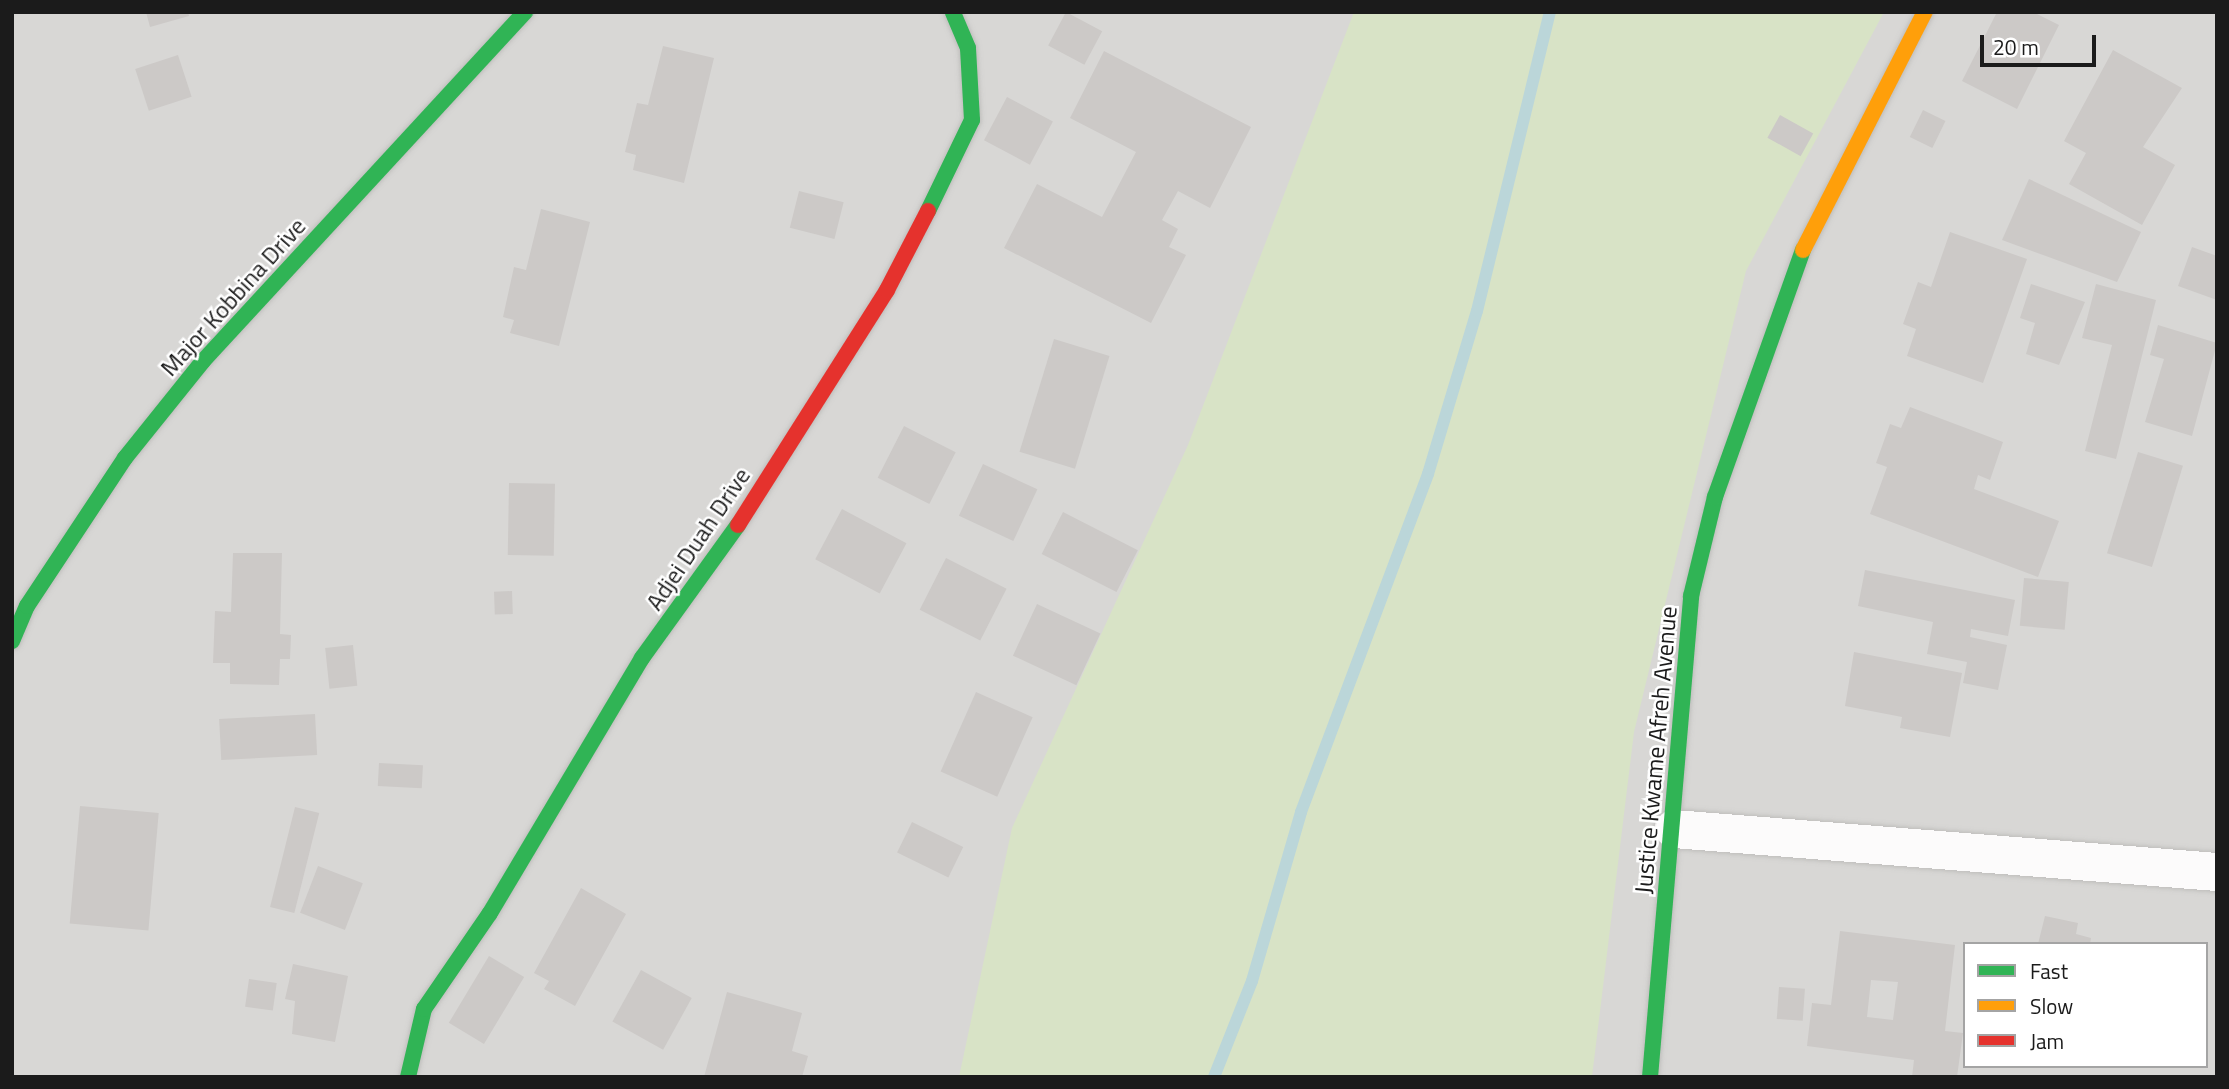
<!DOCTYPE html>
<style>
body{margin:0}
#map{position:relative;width:2229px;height:1089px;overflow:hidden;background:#e9e7e4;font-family:"Titillium Web",sans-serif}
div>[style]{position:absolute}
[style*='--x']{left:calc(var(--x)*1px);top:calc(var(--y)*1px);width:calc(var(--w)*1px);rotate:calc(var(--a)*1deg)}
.residential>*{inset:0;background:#d8d7d5}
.grass>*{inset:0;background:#d8e3c6}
.stream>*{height:12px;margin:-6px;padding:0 6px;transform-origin:6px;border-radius:6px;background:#bbd6d9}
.building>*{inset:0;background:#ccc9c7;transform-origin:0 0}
.roads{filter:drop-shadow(0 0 2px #bfbebc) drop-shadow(0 0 2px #bfbebc)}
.street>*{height:38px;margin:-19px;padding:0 19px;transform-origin:19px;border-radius:19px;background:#fcfbfb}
.fast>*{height:16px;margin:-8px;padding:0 8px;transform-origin:8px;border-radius:8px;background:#30b455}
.slow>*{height:16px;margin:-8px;padding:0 8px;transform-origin:8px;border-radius:8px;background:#ff9f0a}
.jam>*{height:16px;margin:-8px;padding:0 8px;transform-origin:8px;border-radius:8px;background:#e5322d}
span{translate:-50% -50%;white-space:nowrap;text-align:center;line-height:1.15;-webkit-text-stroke:5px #fff;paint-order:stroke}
.street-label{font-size:24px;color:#1b1b1b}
.frame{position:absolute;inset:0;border:14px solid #1b1b1b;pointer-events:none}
.legend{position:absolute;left:1963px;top:942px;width:245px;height:126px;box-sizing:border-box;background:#fff;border:2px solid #a4a4a4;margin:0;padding:9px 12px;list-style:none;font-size:21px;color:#1b1b1b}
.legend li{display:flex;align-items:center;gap:14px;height:35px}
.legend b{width:35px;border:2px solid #a4a4a4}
.scale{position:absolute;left:1980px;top:35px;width:116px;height:32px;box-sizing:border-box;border:4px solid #1b1b1b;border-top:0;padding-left:9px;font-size:21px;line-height:24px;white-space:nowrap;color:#1b1b1b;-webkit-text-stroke:5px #fff;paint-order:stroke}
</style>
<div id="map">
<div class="residential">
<div style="clip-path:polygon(evenodd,12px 12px,2217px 12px,2217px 1077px,12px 1077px,12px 12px,1965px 944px,2206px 944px,2206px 1066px,1965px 1066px,1965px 944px)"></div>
</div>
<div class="grass">
<div style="clip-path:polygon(1354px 12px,1884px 12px,1746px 271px,1634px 732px,1592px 1077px,959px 1077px,1012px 828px,1188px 445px)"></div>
</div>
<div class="stream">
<div style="--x:1214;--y:1077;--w:103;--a:-68.4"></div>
<div style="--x:1252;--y:981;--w:176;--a:-73.8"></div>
<div style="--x:1301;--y:812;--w:361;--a:-69.4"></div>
<div style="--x:1428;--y:474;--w:170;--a:-73.3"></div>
<div style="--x:1477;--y:311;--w:308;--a:-76.3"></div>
</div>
<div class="building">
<div style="clip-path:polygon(146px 12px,188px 12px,189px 16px,150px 27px)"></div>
<div style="left:1066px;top:12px;width:41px;height:38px;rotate:28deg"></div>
<div style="clip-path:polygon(1997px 12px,2033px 12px,2059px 25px,2017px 109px,1962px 81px)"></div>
<div style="clip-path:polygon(663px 46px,714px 58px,684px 183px,633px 170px,636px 155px,625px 152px,637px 103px,648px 105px)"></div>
<div style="clip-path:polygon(2113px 50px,2182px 88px,2143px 147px,2175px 165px,2142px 225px,2069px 184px,2086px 153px,2064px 141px)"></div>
<div style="clip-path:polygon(1104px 51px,1251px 127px,1210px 208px,1178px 191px,1162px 220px,1178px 229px,1169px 247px,1186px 255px,1151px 323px,1004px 248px,1037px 184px,1102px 217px,1136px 152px,1070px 118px)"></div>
<div style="left:178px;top:55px;width:44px;height:45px;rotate:72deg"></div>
<div style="left:1007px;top:97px;width:52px;height:49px;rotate:28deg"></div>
<div style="left:1923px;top:110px;width:25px;height:30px;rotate:26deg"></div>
<div style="left:1780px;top:115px;width:38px;height:26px;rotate:29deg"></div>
<div style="clip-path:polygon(2029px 179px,2141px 232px,2117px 282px,2002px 240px)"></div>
<div style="left:799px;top:191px;width:46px;height:38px;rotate:14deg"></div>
<div style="clip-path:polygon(541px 209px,590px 222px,559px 346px,510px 333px,514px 320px,503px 317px,514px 267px,526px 270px)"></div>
<div style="clip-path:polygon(1950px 232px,2027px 259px,1983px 383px,1907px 356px,1916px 329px,1903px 324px,1918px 282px,1931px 287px)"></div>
<div style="clip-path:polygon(2192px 247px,2217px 256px,2217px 300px,2178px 286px)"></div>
<div style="clip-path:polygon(2031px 284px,2085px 302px,2059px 365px,2026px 354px,2035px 323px,2020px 318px)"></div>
<div style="clip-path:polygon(2096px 284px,2156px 300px,2116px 459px,2085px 451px,2112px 345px,2082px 338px)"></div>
<div style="clip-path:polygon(2158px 325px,2217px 343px,2192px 436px,2145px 422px,2164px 359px,2150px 355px)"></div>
<div style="left:1054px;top:339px;width:58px;height:118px;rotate:17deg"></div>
<div style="clip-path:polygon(1910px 407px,2003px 442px,1990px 480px,1978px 475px,1974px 489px,2059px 521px,2038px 577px,1870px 514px,1887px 467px,1876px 463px,1890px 424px,1901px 428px)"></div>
<div style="left:904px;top:426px;width:58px;height:58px;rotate:27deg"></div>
<div style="left:2138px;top:452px;width:47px;height:106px;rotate:17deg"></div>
<div style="left:983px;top:464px;width:60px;height:57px;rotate:25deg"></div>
<div style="left:509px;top:483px;width:46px;height:72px;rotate:1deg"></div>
<div style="left:842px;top:509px;width:73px;height:57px;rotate:28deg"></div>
<div style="left:1063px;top:512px;width:84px;height:47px;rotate:27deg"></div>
<div style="clip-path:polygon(233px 553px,282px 553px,280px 634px,291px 635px,290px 659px,280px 659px,279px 685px,230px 684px,230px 663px,213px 663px,215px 611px,231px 612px)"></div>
<div style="left:946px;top:558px;width:68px;height:58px;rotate:27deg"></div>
<div style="clip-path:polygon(1865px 570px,2015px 600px,2008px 636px,1971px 629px,1970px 637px,2007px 645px,1998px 690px,1963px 683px,1967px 662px,1927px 654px,1933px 622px,1858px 606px)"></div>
<div style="left:2024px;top:578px;width:45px;height:48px;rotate:5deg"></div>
<div style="left:512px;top:591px;width:23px;height:18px;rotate:88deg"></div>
<div style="left:1037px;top:604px;width:70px;height:57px;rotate:25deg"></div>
<div style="left:353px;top:645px;width:41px;height:28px;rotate:84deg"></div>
<div style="clip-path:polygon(1854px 652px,1962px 673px,1950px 737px,1900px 728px,1902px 717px,1845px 706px)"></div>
<div style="left:976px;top:692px;width:62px;height:87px;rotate:24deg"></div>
<div style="left:315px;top:714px;width:41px;height:96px;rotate:87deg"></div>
<div style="left:379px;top:763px;width:44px;height:23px;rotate:3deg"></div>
<div style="left:80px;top:806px;width:79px;height:118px;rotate:5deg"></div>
<div style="left:295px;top:807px;width:25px;height:103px;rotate:14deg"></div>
<div style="left:912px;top:822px;width:57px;height:34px;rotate:26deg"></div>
<div style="left:318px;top:866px;width:48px;height:50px;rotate:21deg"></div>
<div style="clip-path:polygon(581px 888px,626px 914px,575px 1006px,544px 989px,549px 981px,534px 973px)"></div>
<div style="clip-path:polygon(2045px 916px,2078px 923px,2076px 934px,2091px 938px,2090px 944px,2038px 944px)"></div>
<div style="clip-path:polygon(evenodd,1840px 931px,1955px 945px,1945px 1031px,1963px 1033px,1957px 1077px,1912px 1077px,1914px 1060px,1807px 1046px,1812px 1003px,1831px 1005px,1840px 931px,1871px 980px,1898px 982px,1893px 1020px,1867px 1017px,1871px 980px)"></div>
<div style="left:489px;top:956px;width:41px;height:78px;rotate:31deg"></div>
<div style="clip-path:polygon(293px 964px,348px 976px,335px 1042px,292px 1034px,295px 1001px,285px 999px)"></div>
<div style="left:641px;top:970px;width:58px;height:59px;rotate:29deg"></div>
<div style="left:249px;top:979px;width:28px;height:28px;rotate:8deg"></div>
<div style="left:1779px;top:987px;width:26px;height:32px;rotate:4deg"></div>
<div style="clip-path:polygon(727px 992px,802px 1013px,792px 1051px,808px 1056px,802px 1077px,704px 1077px)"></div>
</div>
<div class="roads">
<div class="street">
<div style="--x:1674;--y:829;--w:545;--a:4.53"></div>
</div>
<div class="fast">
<div style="--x:928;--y:211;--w:101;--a:-64.2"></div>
<div style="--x:972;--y:120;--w:72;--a:-93.2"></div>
<div style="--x:968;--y:48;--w:39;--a:-113"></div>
<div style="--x:12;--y:641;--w:38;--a:-67"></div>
<div style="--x:27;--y:606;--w:178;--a:-56.5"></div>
<div style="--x:125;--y:458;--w:124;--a:-51.2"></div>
<div style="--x:203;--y:361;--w:475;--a:-47.3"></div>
<div style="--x:408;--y:1077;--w:70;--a:-76.8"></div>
<div style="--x:424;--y:1009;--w:116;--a:-55.5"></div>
<div style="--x:490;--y:913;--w:297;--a:-59.2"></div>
<div style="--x:642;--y:658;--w:164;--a:-54.2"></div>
<div style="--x:1650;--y:1077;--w:483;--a:-85.1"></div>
<div style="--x:1691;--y:596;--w:102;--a:-76.4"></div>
<div style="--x:1715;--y:497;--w:262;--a:-70.4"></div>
</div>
<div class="slow">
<div style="--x:1803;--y:250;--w:267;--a:-62.9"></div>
</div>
<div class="jam">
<div style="--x:738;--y:525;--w:278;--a:-57.6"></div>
<div style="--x:887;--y:290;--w:89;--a:-62.6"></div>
</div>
</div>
<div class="street-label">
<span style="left:233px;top:297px;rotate:-48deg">Major Kobbina Drive</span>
<span style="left:698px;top:539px;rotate:-56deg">Adjei Duah Drive</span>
<span style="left:1656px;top:750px;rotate:-85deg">Justice Kwame Afreh Avenue</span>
</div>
<div class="frame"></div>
<ul class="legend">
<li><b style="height:9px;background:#30b455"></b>Fast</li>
<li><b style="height:9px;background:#ff9f0a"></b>Slow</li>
<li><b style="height:9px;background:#e5322d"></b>Jam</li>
</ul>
<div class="scale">20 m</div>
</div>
